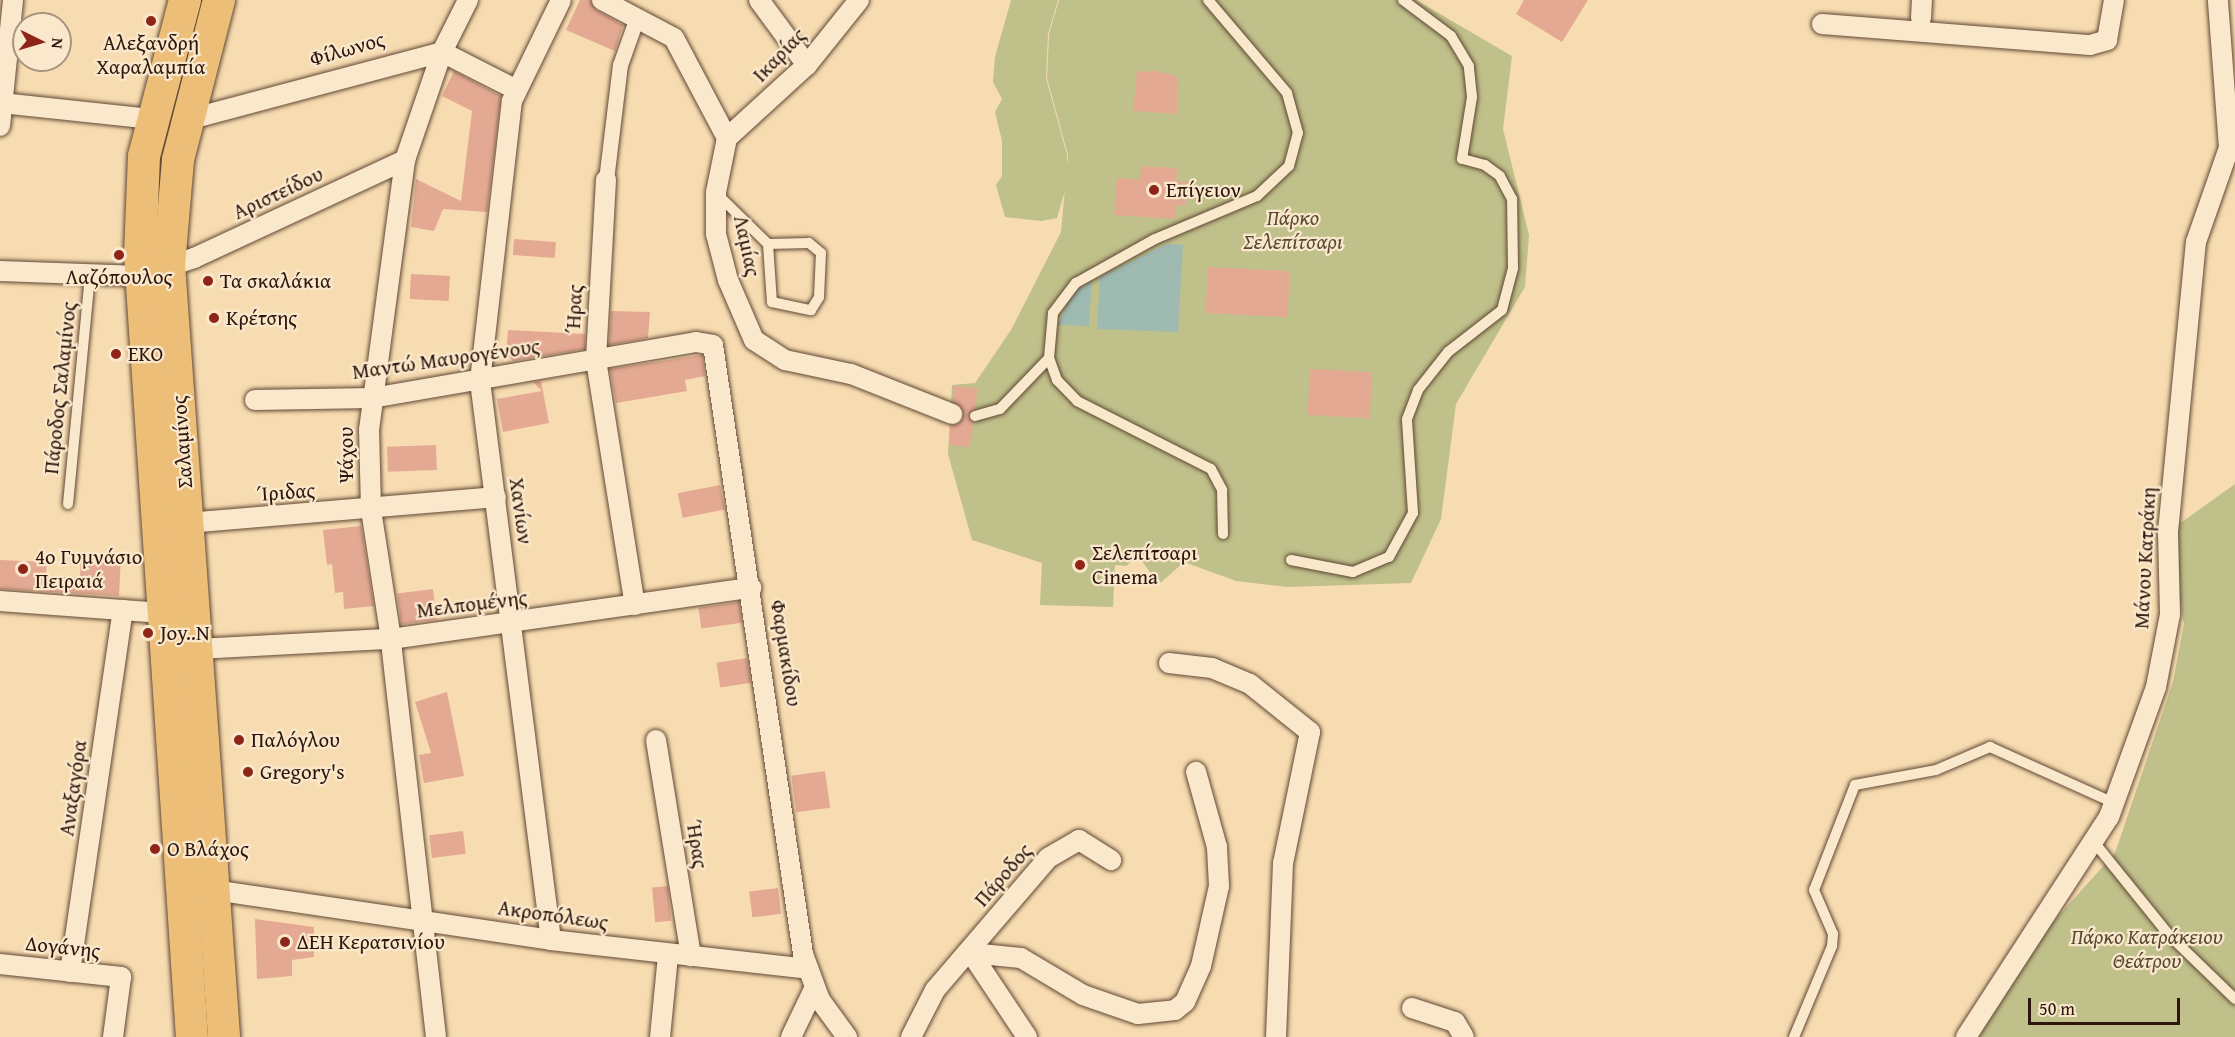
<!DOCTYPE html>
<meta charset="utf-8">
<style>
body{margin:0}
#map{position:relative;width:2235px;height:1037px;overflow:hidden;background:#f8dcb1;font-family:"Gentium Book Plus",serif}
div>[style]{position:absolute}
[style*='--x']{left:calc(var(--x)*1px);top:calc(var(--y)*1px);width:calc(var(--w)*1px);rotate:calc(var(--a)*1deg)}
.green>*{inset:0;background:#bfc08a}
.water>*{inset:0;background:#9ebab1}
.building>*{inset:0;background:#e4a992;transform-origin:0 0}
.roads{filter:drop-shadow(0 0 2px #604835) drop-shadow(0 0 2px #604835)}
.service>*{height:10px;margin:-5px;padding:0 5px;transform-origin:5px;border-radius:5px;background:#fae8cc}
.pedestrian>*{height:15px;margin:-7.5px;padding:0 7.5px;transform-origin:7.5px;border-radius:7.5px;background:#fae8cc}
.minor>*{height:20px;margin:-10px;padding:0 10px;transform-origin:10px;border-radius:10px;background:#fae8cc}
.primary>*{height:32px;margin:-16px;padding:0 16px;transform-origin:16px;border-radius:16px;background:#ecbe78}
.dots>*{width:16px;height:16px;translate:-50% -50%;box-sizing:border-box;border:3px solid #fae8cc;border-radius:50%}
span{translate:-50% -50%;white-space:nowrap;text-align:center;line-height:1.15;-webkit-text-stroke:4.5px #fae8cc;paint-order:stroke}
.poi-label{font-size:21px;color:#2e160c}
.left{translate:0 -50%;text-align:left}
.street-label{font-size:21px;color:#2e160c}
.park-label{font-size:21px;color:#5a4932;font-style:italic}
.north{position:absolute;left:12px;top:12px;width:60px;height:60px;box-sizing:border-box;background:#fae8cc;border:2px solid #a8947f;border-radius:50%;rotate:95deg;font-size:16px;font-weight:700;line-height:24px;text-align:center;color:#2e160c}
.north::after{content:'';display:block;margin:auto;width:21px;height:27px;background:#8f2418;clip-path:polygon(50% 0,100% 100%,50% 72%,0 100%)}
.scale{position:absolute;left:2028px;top:998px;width:152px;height:27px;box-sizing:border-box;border:3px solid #2e160c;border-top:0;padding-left:8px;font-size:18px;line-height:21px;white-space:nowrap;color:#2e160c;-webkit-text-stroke:4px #fae8cc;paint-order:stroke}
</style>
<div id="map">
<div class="green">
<div style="clip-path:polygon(1011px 0,1058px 0,1048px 34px,1046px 78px,1067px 155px,1067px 184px,1057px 218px,1041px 221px,1005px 217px,996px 185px,1002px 176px,1002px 141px,995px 112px,1002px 99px,993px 82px,995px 57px)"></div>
<div style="clip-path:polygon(1059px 0,1416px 0,1512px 56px,1503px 129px,1529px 235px,1525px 287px,1456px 404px,1441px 519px,1411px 583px,1287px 587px,1236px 581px,1184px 562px,1159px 584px,1138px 556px,1126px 566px,1115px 565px,1113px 607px,1040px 605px,1042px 563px,972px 540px,948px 454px,952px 385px,975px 383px,1011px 330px,1061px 232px,1068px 155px,1047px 78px,1049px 34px)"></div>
<div style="clip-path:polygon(2235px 484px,2235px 1037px,1967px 1037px,2007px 973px,2115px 853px,2173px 682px,2184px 624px,2168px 532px)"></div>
</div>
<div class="water">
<div style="clip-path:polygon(1167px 244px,1183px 245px,1178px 332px,1097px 329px,1100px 277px)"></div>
<div style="clip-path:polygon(1092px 281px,1089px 326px,1058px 325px,1071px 294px)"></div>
</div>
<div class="building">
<div style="clip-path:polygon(580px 0,590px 0,596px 10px,623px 25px,615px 51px,566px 30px)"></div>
<div style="clip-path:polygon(1524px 0,1588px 0,1562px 42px,1516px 14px)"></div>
<div style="clip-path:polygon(454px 71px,501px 96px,487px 212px,443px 209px,434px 231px,411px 227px,416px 179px,461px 201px,472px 111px,442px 96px)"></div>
<div style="clip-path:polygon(1157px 71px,1178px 77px,1177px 114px,1133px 111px,1137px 72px)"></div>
<div style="clip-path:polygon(1141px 166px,1177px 168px,1176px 181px,1188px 182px,1186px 206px,1176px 205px,1175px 219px,1114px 215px,1117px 178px,1140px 180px)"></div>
<div style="left:514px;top:239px;width:42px;height:16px;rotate:4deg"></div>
<div style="left:1208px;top:267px;width:82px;height:46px;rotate:3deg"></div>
<div style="left:411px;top:274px;width:39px;height:25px;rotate:3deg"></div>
<div style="clip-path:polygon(611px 311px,650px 312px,648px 338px,609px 345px)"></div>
<div style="clip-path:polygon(508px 330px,585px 334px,585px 349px,513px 361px,506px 354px)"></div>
<div style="clip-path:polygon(702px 355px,705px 376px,685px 380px,687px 391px,616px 403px,610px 369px)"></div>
<div style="left:1310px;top:369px;width:62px;height:46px;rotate:3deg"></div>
<div style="clip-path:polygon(541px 381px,549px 423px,503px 432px,497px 399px,542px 391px,533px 382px)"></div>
<div style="clip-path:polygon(954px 386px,977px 388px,976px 408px,968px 415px,974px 423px,969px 447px,950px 445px,950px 426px,960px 423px,964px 413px,953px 401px)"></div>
<div style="left:436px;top:445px;width:25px;height:49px;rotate:88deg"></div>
<div style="left:720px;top:485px;width:25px;height:43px;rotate:79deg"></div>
<div style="clip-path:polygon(361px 526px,374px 606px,344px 609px,343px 592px,335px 593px,332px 564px,327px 565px,323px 530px)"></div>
<div style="clip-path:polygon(81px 553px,121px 555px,119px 596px,0 589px,0 560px,47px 562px,46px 576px,80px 578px)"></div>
<div style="left:433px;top:589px;width:31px;height:36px;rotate:83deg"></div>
<div style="left:739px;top:602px;width:21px;height:41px;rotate:82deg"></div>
<div style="left:747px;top:658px;width:25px;height:31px;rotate:81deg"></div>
<div style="clip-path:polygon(447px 692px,464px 776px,424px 783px,419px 755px,431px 753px,415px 702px)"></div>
<div style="left:825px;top:771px;width:37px;height:34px;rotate:82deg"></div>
<div style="left:463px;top:831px;width:23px;height:34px;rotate:83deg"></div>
<div style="left:668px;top:886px;width:35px;height:16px;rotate:85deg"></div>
<div style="left:778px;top:888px;width:26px;height:29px;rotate:83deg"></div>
<div style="clip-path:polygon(255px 919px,314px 927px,314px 957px,292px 960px,292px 976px,257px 979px)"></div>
</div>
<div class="roads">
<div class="service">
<div style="--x:716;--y:193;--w:73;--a:44.4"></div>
<div style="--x:768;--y:244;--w:58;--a:86.1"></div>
<div style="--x:772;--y:302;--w:40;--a:12"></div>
<div style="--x:811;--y:310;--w:15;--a:-58"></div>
<div style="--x:819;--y:297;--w:44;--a:-87.4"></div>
<div style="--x:821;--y:253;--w:16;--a:-140"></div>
<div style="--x:809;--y:243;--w:41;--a:178.6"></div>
<div style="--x:1049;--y:358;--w:23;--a:70"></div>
<div style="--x:1057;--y:380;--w:29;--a:46"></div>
<div style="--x:1077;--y:401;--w:150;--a:26.9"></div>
<div style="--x:1211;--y:469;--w:24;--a:62"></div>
<div style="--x:1222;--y:490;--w:44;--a:88.7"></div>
<div style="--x:975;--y:416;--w:26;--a:-16"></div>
<div style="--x:1000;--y:409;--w:71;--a:-46.1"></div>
<div style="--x:1049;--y:358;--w:45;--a:-84.9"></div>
<div style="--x:1053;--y:313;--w:38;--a:-53"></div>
<div style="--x:1076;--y:283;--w:90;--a:-29.1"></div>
<div style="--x:1155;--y:239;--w:111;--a:-22.9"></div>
<div style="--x:1257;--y:196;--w:44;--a:-43.2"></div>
<div style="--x:1289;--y:166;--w:34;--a:-75"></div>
<div style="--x:1298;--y:133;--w:41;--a:-105.4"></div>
<div style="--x:1287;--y:93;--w:122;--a:-130.3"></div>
<div style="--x:68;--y:504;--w:229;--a:-84.5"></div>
<div style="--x:1291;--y:560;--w:63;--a:11"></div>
<div style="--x:1353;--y:572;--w:39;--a:-23"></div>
<div style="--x:1389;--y:557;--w:50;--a:-61.4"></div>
<div style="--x:1413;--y:513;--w:94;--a:-93.7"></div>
<div style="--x:1407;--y:419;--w:31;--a:-69"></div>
<div style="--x:1418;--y:390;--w:48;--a:-51.7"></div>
<div style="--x:1448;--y:352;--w:68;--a:-37.9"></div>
<div style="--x:1502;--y:310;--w:43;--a:-75.3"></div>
<div style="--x:1513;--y:268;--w:69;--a:-90.8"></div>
<div style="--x:1512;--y:199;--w:26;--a:-118"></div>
<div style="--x:1500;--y:176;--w:19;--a:-144"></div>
<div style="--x:1485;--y:165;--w:24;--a:-165"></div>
<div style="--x:1462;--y:159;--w:63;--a:-80.8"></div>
<div style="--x:1472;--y:97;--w:31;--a:-96"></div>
<div style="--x:1469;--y:66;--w:35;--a:-121"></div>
<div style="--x:1451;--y:36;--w:60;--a:-143.1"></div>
<div style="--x:2094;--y:842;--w:119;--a:51.1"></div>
<div style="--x:2169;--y:935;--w:92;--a:44.1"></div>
<div style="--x:1794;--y:1037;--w:99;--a:-67.3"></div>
<div style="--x:1832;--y:946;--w:12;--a:-85"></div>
<div style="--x:1833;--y:934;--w:48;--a:-113.4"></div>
<div style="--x:1814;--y:890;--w:113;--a:-68.7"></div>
<div style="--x:1855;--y:785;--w:82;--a:-10.5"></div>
<div style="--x:1936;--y:770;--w:59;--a:-23.1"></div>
<div style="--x:1990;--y:747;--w:138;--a:24.3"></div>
</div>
<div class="pedestrian">
<div style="--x:606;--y:180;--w:116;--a:-83.1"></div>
<div style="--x:620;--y:65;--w:51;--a:-70.5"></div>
</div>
<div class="minor">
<div style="--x:602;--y:0;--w:81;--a:27.8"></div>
<div style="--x:674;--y:38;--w:113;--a:62.1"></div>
<div style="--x:727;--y:138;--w:55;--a:101.5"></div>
<div style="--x:716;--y:192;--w:42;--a:90"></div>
<div style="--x:716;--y:234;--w:48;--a:75.4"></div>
<div style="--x:728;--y:280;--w:65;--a:66.6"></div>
<div style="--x:754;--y:340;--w:37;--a:33"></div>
<div style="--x:785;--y:360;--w:67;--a:12"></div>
<div style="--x:851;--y:374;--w:109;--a:21.6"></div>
<div style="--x:759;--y:0;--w:81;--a:53.6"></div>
<div style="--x:1921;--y:18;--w:18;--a:-87"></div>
<div style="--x:1822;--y:24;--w:269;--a:4.5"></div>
<div style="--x:2090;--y:45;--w:18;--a:-16"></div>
<div style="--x:2107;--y:40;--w:41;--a:-80.1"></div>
<div style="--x:2;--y:103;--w:151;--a:6.1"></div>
<div style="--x:187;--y:120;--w:264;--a:-14.9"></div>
<div style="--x:442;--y:52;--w:82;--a:26.9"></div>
<div style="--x:0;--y:126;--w:127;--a:-84.1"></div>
<div style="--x:727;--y:138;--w:108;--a:-42.4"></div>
<div style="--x:807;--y:65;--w:83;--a:-51.3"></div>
<div style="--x:606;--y:180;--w:180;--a:93.2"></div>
<div style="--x:596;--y:360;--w:248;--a:81"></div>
<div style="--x:0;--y:271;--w:140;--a:2"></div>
<div style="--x:140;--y:276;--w:57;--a:-18.4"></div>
<div style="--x:194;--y:258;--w:233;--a:-24.9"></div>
<div style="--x:255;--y:400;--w:117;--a:-1"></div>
<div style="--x:372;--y:398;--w:329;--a:-9.8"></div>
<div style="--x:696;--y:342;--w:17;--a:10"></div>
<div style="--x:713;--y:345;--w:616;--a:81.59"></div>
<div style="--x:803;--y:954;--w:49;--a:69.7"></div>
<div style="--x:820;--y:1000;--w:46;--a:53.9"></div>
<div style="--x:188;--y:523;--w:309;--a:-4.8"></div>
<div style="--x:0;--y:601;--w:163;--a:4.2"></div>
<div style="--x:163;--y:613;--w:11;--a:49"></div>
<div style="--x:191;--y:642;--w:9;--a:49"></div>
<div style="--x:197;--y:649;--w:194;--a:-3"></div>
<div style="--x:391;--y:639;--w:364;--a:-8.1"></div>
<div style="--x:1169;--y:663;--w:43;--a:6.6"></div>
<div style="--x:1212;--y:668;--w:41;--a:22.8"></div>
<div style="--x:1250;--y:684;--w:77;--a:38.7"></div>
<div style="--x:1310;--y:732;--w:134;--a:101.6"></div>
<div style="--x:1283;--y:863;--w:174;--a:92.3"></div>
<div style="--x:656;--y:740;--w:219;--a:80.8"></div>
<div style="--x:214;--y:890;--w:341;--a:8.4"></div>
<div style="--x:551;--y:940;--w:259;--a:6.4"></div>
<div style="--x:551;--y:940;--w:563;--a:-97.24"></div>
<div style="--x:480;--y:381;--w:282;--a:-83.5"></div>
<div style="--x:512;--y:101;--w:112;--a:-64.1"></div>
<div style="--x:971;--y:953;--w:50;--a:5.7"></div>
<div style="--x:1021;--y:958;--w:72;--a:30.8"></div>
<div style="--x:1083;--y:995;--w:58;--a:19.1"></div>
<div style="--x:1138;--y:1014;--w:37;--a:-6"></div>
<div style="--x:1175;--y:1010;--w:13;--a:-39"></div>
<div style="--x:1185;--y:1002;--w:39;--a:-66"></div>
<div style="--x:1201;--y:966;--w:82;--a:-77.3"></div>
<div style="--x:1219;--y:886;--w:39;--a:-93"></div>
<div style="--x:1217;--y:847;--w:78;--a:-105.6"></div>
<div style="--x:971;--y:953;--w:101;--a:56.3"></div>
<div style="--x:0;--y:964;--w:122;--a:6.1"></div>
<div style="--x:121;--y:977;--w:61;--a:97.6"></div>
<div style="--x:70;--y:972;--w:366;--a:-81.7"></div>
<div style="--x:1412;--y:1008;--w:45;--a:18"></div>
<div style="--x:1455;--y:1022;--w:17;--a:59"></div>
<div style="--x:436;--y:1037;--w:401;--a:-96.5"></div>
<div style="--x:391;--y:639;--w:131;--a:-98.8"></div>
<div style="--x:371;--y:510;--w:80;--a:-91.4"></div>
<div style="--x:369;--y:430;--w:272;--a:-82.4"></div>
<div style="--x:405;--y:160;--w:114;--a:-71.1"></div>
<div style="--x:442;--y:52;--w:58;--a:-63.4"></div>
<div style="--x:660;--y:1037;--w:82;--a:-84.4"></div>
<div style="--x:791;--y:1037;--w:55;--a:-64.4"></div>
<div style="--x:911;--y:1037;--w:53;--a:-62.9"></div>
<div style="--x:935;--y:990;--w:174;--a:-49.4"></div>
<div style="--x:1048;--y:858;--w:36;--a:-30"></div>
<div style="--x:1079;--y:840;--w:38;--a:32"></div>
<div style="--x:1966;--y:1037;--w:262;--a:-57"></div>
<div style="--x:2109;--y:817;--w:138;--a:-70.1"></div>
<div style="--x:2156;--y:687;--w:74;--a:-79.1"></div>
<div style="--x:2170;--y:614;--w:82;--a:-91.4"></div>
<div style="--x:2168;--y:532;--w:291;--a:-84.5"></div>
<div style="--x:2196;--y:242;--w:100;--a:-70.7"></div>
<div style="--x:2229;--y:148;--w:148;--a:-94.3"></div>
</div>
<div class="primary">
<div style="--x:185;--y:0;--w:161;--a:104.7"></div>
<div style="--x:144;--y:156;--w:99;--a:92.3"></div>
<div style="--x:140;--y:255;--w:784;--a:86.2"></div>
<div style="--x:219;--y:0;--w:165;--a:104.4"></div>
<div style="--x:178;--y:160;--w:105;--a:94.9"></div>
<div style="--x:169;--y:265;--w:774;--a:85.92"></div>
</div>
</div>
<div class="dots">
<div style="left:151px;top:21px;background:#8f2418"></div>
<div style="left:1154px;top:190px;background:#8f2418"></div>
<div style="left:119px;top:255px;background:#8f2418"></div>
<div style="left:208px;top:281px;background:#8f2418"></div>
<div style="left:214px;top:318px;background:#8f2418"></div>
<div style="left:116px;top:354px;background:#8f2418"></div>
<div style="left:1080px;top:565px;background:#8f2418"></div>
<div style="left:23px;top:569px;background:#8f2418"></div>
<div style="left:148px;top:633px;background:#8f2418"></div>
<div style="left:239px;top:740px;background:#8f2418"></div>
<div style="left:248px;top:772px;background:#8f2418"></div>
<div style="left:155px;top:849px;background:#8f2418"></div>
<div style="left:285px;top:942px;background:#8f2418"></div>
</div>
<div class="poi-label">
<span style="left:151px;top:55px">Αλεξανδρή<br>Χαραλαμπία</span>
<span class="left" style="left:1166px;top:190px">Επίγειον</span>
<span style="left:119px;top:277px">Λαζόπουλος</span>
<span class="left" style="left:220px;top:281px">Τα σκαλάκια</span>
<span class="left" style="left:226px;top:318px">Κρέτσης</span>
<span class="left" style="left:128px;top:354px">EKO</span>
<span class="left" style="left:1092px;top:565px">Σελεπίτσαρι<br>Cinema</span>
<span class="left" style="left:35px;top:569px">4ο Γυμνάσιο<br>Πειραιά</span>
<span class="left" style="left:160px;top:633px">Joy..N</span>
<span class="left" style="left:251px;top:740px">Παλόγλου</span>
<span class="left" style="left:260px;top:772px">Gregory's</span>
<span class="left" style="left:167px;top:849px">Ο Βλάχος</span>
<span class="left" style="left:297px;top:942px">ΔΕΗ Κερατσινίου</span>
</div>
<div class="street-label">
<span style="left:347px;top:49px;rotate:-16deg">Φίλωνος</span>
<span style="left:779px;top:55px;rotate:-46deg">Ικαρίας</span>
<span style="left:278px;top:193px;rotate:-25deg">Αριστείδου</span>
<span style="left:747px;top:246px;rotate:78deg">Λαμίας</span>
<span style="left:574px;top:309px;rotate:-87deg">Ήρας</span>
<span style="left:446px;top:359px;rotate:-8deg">Μαντώ Μαυρογένους</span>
<span style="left:60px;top:388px;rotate:-84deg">Πάροδος Σαλαμίνος</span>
<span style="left:182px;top:442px;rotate:-94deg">Σαλαμίνος</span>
<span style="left:346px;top:455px;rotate:-90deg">Ψάχου</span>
<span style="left:286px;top:492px;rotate:-4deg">Ίριδας</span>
<span style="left:521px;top:511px;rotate:82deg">Χανίων</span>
<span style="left:2145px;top:558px;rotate:-87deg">Μάνου Κατράκη</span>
<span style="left:472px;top:604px;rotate:-7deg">Μελπομένης</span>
<span style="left:786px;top:653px;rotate:81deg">Φαρμακίδου</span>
<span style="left:73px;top:788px;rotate:-82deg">Αναξαγόρα</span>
<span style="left:697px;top:844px;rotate:81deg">Ήρας</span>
<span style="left:1003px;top:875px;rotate:-49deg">Πάροδος</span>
<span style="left:553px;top:915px;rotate:8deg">Ακροπόλεως</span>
<span style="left:63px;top:947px;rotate:6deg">Δογάνης</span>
</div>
<div class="park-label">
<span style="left:1293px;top:230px">Πάρκο<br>Σελεπίτσαρι</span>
<span style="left:2147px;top:949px">Πάρκο Κατράκειου<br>Θεάτρου</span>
</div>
<div class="north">N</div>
<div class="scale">50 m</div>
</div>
